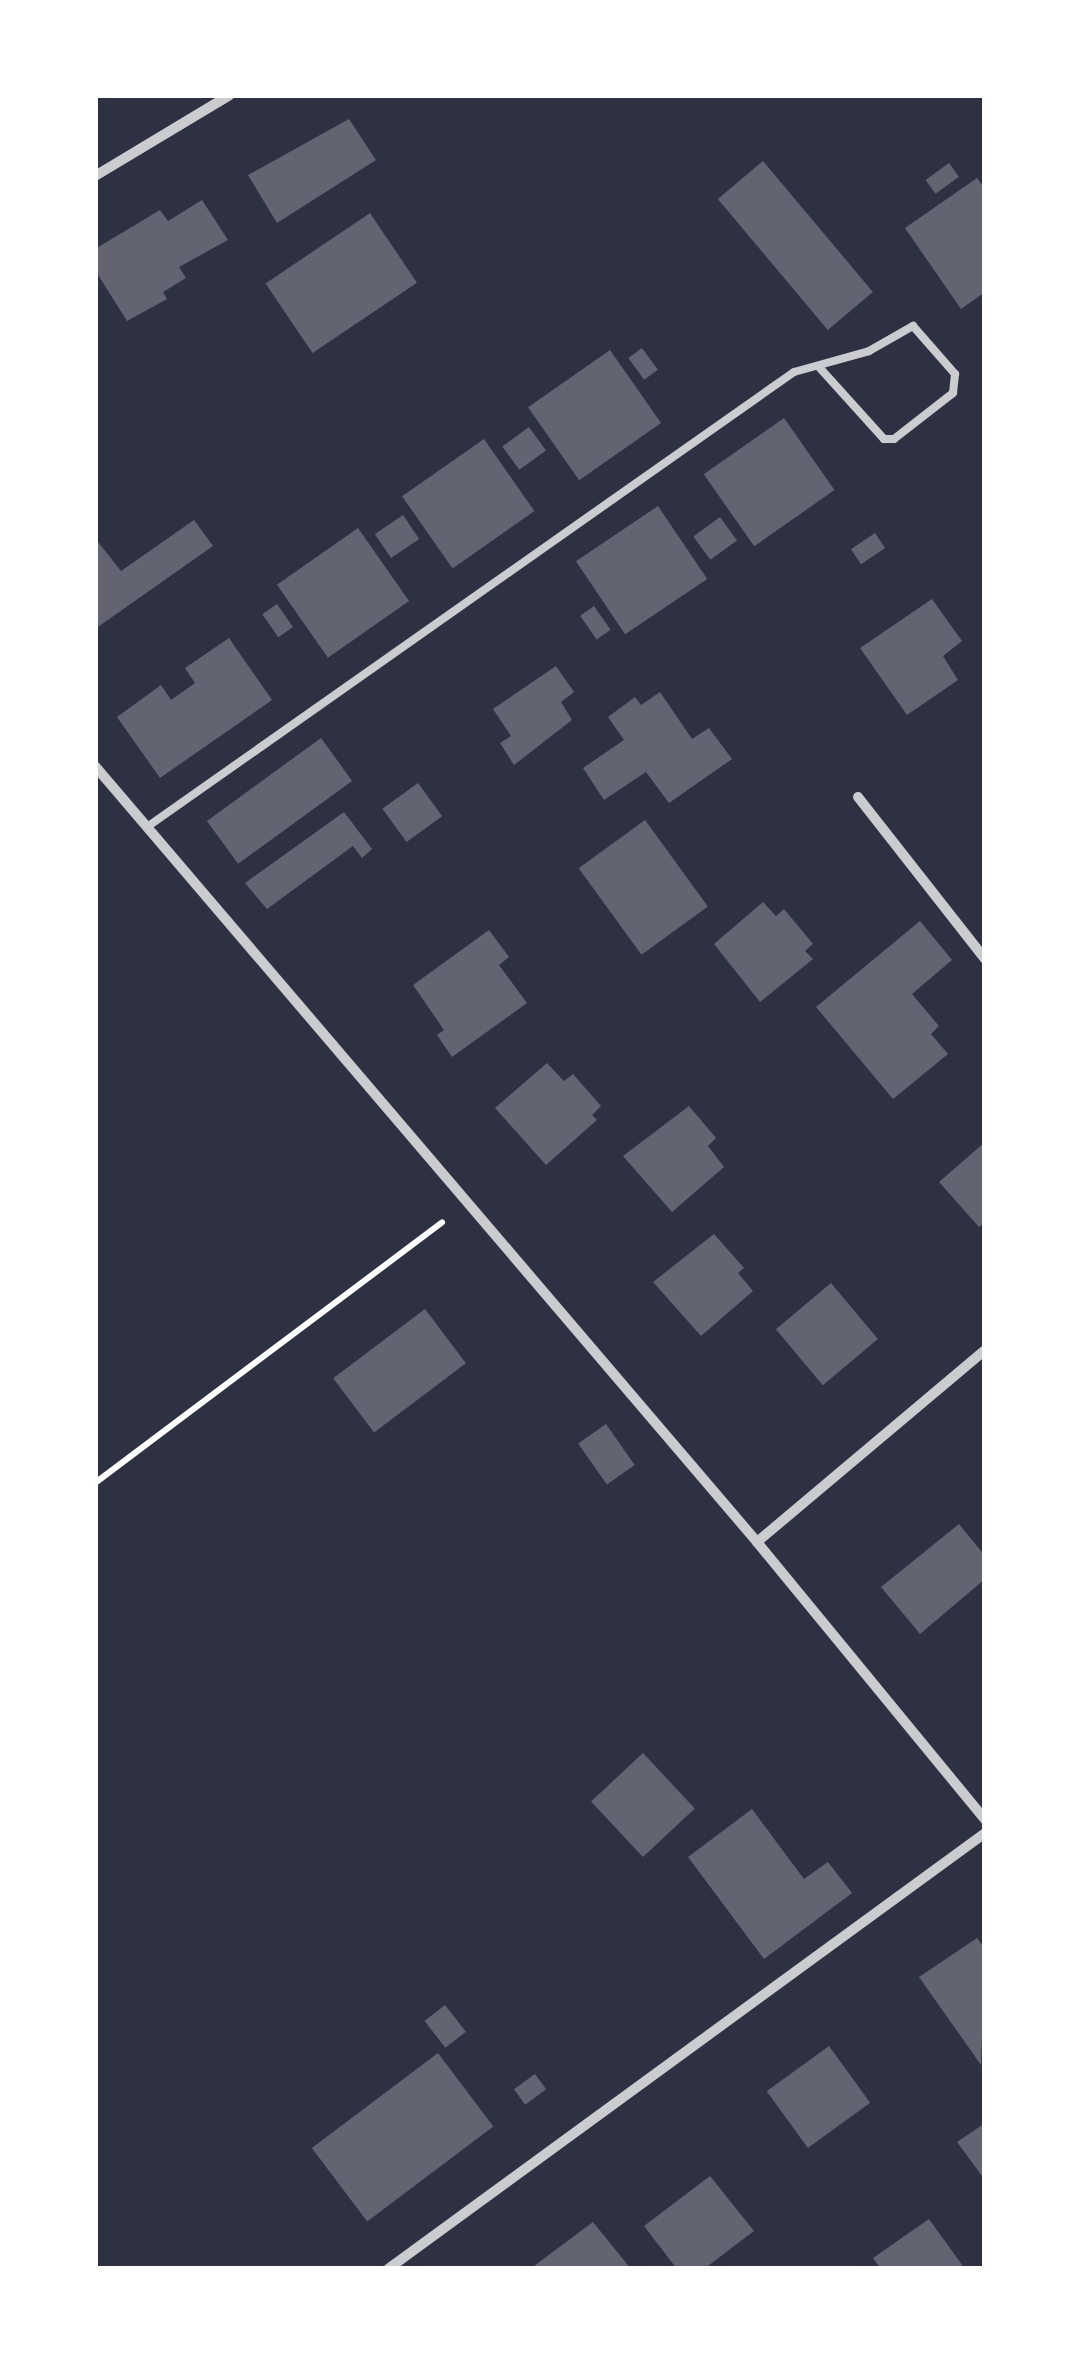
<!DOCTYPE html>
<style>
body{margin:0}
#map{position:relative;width:1080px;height:2364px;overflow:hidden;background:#2d3142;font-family:Manrope,sans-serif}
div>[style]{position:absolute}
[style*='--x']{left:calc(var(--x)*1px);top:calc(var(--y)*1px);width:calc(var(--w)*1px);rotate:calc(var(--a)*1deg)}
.building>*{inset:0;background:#626471;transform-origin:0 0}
.path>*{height:6px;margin:-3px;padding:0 3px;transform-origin:3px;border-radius:3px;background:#fff}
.service>*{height:8px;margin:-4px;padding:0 4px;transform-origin:4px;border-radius:4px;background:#caccd0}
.minor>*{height:10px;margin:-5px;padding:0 5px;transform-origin:5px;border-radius:5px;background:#caccd0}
span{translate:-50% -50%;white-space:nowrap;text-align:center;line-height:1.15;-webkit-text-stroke:8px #fff;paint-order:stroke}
.frame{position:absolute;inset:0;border:98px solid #fff;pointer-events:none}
</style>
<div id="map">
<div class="building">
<div style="clip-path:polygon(349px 119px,376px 160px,277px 223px,248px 175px)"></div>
<div style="left:763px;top:161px;width:171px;height:59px;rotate:50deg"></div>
<div style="left:949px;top:163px;width:17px;height:29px;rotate:54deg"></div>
<div style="clip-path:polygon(977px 178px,985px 189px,985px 292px,961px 309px,905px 228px)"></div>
<div style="clip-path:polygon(202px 200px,228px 240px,179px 267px,186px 278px,163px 292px,167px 299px,127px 321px,95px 270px,95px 249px,160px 210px,168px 221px)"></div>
<div style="left:370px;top:213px;width:84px;height:126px;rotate:56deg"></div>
<div style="left:642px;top:348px;width:27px;height:17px;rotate:54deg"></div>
<div style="left:610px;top:350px;width:89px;height:100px;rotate:55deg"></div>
<div style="left:784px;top:418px;width:88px;height:98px;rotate:55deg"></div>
<div style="left:529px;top:427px;width:29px;height:33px;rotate:54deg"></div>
<div style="left:484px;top:439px;width:88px;height:100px;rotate:55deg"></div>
<div style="left:658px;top:506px;width:88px;height:99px;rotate:56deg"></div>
<div style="left:403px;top:515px;width:29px;height:34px;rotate:56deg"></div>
<div style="left:720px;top:517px;width:29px;height:33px;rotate:54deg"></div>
<div style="clip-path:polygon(194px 520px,213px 546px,95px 629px,95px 538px,121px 571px)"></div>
<div style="left:358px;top:528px;width:89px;height:99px;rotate:55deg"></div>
<div style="left:875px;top:533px;width:18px;height:29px;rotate:56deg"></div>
<div style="clip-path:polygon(932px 599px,962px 641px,943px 656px,958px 680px,907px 715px,860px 648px)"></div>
<div style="left:277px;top:604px;width:28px;height:18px;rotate:55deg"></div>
<div style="left:594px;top:606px;width:29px;height:17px;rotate:55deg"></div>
<div style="clip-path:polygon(229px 638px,272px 700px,160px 778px,117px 717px,161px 685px,171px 700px,195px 683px,185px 668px)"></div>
<div style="clip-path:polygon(556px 666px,574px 692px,561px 702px,572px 720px,514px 765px,500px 743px,511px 736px,493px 709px)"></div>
<div style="clip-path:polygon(660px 692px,692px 739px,709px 728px,732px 759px,669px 803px,646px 772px,604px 800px,583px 768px,624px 740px,608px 717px,635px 697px,641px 705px)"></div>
<div style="left:321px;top:738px;width:53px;height:141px;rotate:54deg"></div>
<div style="left:418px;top:783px;width:41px;height:44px;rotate:54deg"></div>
<div style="clip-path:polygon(344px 812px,372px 849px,362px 858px,353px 846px,267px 909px,245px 883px)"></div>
<div style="left:645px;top:820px;width:107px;height:82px;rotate:54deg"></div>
<div style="clip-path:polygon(763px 902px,776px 916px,784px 909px,813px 944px,805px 951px,813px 959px,760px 1002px,714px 944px)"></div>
<div style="clip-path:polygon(920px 921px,952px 960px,912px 994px,939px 1026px,931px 1034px,948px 1054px,893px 1099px,816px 1007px)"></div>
<div style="clip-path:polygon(489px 930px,509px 957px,499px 965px,527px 1003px,452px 1057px,437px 1035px,444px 1030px,413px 985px)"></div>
<div style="clip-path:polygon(547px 1063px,564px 1081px,573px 1074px,601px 1106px,592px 1115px,597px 1120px,546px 1165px,495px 1108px)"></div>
<div style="clip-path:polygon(689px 1106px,716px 1138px,708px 1146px,724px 1167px,672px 1212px,623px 1156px)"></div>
<div style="clip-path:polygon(985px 1142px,985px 1222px,979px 1227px,939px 1182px)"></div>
<div style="clip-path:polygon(714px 1234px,744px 1268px,738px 1273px,753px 1291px,701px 1336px,653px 1282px)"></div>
<div style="left:831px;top:1283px;width:73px;height:72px;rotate:50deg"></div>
<div style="left:425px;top:1309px;width:68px;height:115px;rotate:53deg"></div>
<div style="left:606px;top:1424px;width:50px;height:34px;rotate:55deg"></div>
<div style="clip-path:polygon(959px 1524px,985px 1556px,985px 1579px,920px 1634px,881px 1587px)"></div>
<div style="left:643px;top:1753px;width:76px;height:71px;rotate:47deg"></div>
<div style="clip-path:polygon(752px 1809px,804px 1879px,828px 1862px,852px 1893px,764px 1959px,688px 1857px)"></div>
<div style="clip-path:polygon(977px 1938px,985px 1949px,981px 2065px,919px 1977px)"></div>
<div style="left:445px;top:2005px;width:34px;height:26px;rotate:52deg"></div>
<div style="left:829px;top:2046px;width:70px;height:77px;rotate:54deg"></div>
<div style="left:438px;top:2053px;width:92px;height:158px;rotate:53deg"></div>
<div style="left:535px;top:2074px;width:19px;height:26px;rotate:54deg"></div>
<div style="clip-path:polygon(985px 2123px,985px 2180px,957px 2142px)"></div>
<div style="clip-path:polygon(710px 2176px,754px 2231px,704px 2269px,677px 2269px,644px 2226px)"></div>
<div style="clip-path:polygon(929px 2219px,965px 2269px,881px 2269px,873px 2258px)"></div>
<div style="clip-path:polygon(593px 2222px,631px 2269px,530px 2269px)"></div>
</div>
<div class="path">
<div style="--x:95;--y:1483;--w:434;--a:-36.9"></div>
</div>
<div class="service">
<div style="--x:147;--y:827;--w:791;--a:-35.12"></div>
<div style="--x:794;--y:372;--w:78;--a:-15.6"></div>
<div style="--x:869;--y:351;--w:51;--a:-29.6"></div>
<div style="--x:913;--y:326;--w:64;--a:48.8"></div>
<div style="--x:955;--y:374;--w:19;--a:96"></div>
<div style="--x:953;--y:393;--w:75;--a:142.1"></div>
<div style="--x:894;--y:439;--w:10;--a:180"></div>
<div style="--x:884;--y:439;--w:98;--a:-132.1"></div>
</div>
<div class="minor">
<div style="--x:95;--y:176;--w:157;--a:-31"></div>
<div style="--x:95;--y:766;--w:1020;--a:49.53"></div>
<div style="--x:757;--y:1542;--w:360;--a:50.6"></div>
<div style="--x:858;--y:797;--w:206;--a:51.9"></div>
<div style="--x:757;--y:1542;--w:298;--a:-40.1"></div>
<div style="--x:388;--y:2269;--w:739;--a:-36.14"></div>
</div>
<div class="frame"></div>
</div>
